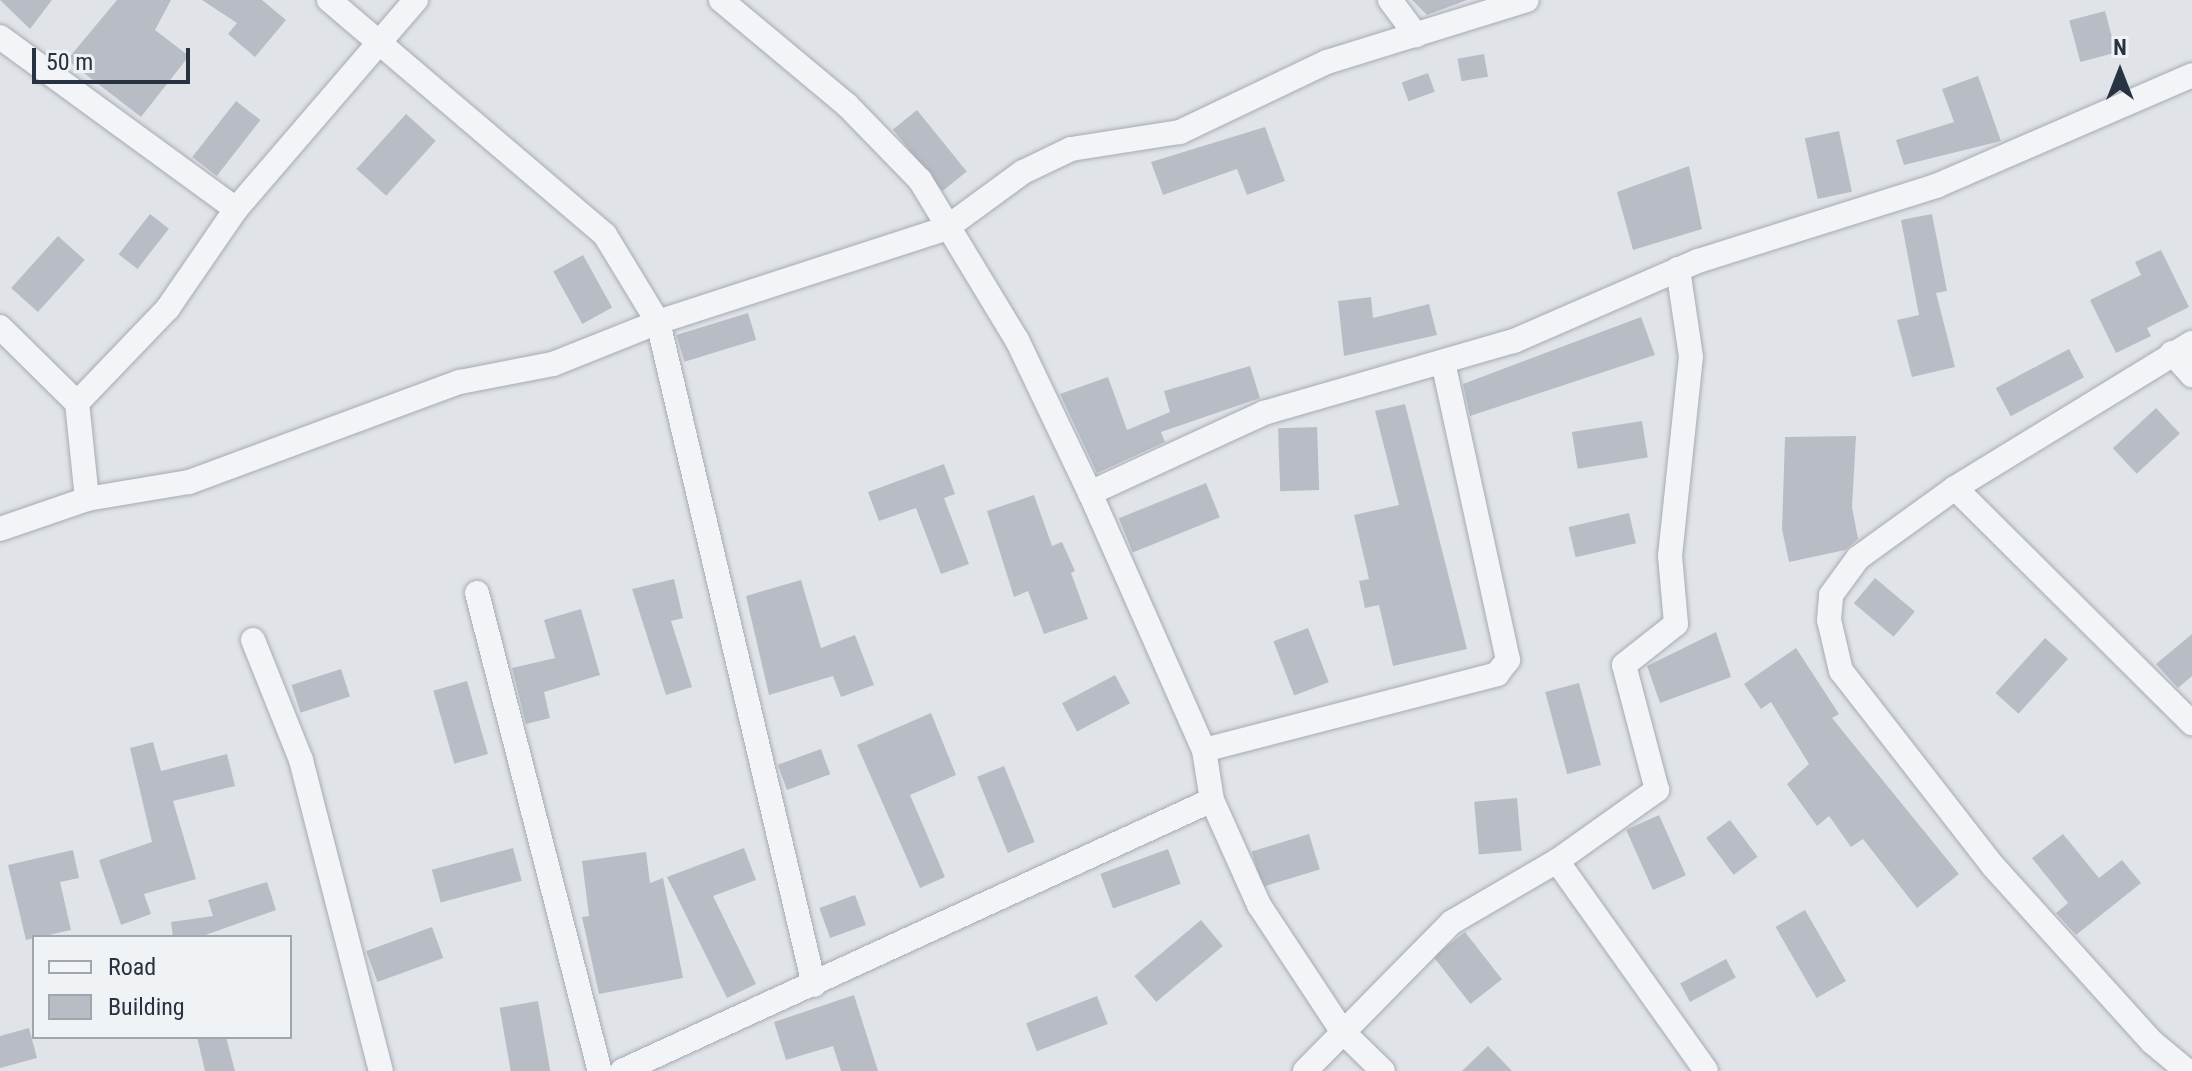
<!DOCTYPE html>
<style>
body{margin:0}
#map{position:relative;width:2192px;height:1071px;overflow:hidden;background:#e0e4e9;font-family:"Roboto Condensed",sans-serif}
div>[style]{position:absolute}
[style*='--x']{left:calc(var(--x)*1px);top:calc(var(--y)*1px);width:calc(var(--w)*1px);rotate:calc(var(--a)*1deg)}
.building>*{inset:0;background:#b8bdc5;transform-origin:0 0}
.roads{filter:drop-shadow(0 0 2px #a5abb3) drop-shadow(0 0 2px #a5abb3)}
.street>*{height:24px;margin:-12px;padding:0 12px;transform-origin:12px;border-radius:12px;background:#f3f4f7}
span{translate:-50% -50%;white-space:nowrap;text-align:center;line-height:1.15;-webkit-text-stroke:6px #f0f3f6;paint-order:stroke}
.legend{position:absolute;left:32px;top:935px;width:260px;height:104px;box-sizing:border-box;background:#f0f3f6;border:2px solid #a0a6ad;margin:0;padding:10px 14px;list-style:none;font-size:24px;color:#293240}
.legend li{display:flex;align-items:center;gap:16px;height:40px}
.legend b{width:40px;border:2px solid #a0a6ad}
.north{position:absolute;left:2080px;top:32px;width:80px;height:80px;-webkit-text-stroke:6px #f0f3f6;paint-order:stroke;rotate:0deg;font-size:22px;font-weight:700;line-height:32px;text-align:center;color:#293240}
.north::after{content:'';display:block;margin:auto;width:28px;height:36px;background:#293240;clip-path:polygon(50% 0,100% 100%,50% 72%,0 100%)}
.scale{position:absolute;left:32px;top:48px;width:158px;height:36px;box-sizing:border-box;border:4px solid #293240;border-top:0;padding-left:10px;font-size:24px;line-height:28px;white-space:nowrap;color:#293240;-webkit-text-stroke:6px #f0f3f6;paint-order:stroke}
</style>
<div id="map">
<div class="building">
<div style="clip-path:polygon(0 0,52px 0,30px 29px)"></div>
<div style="clip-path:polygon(117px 0,171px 0,155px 30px,189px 56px,141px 117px,67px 60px)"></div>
<div style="clip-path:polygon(202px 0,262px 0,286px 20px,255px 57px,228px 34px,237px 23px)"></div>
<div style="clip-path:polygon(1412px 0,1467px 0,1427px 15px)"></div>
<div style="left:2105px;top:11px;width:43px;height:37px;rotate:75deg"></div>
<div style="left:1484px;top:54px;width:23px;height:27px;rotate:80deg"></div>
<div style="left:1428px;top:73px;width:20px;height:28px;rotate:70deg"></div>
<div style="clip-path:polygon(1978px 76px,2001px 141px,1904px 165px,1896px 140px,1954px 122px,1942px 89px)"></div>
<div style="left:236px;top:101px;width:31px;height:71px;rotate:38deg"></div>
<div style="left:917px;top:110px;width:79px;height:31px;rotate:51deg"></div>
<div style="left:406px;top:114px;width:40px;height:74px;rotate:42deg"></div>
<div style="clip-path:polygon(1265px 127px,1285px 181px,1247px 195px,1237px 169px,1163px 195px,1151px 162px)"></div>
<div style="left:1839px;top:131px;width:62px;height:35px;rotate:78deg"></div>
<div style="clip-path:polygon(1689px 166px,1702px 229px,1633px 250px,1617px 192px)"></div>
<div style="left:150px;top:214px;width:24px;height:51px;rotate:38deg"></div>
<div style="clip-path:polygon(1932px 214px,1947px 291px,1936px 293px,1955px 367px,1912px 377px,1897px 320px,1919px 315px,1901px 220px)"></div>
<div style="left:58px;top:236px;width:36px;height:70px;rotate:42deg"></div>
<div style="clip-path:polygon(2161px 250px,2189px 307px,2147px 328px,2151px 336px,2116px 353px,2090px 300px,2141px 275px,2135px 262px)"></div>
<div style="left:583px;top:255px;width:60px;height:34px;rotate:61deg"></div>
<div style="clip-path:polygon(1371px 297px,1373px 318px,1429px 304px,1437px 335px,1344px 356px,1338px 301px)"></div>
<div style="left:748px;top:313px;width:28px;height:75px;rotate:73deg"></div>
<div style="clip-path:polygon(1641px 317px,1655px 355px,1470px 416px,1463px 384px)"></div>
<div style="left:2069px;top:349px;width:32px;height:83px;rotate:62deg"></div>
<div style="clip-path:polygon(1250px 366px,1260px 398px,1161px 432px,1165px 442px,1097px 473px,1060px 394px,1108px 377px,1127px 430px,1170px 412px,1164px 391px)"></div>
<div style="clip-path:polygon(1405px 404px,1467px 649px,1393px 666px,1379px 605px,1365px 608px,1359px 581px,1369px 579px,1354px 515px,1399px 505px,1375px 411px)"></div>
<div style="left:2156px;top:408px;width:35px;height:59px;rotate:47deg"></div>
<div style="left:1642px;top:421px;width:37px;height:71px;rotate:81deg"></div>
<div style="left:1317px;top:427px;width:63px;height:39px;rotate:88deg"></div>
<div style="clip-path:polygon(1856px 436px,1852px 507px,1858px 539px,1845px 550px,1789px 562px,1782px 529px,1785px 437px)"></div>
<div style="clip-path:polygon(944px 464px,955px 494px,944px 498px,969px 564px,941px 574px,916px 508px,879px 521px,868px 492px)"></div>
<div style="left:1206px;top:483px;width:37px;height:94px;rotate:68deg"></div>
<div style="clip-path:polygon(1034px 495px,1052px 546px,1062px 542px,1075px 571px,1071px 573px,1088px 619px,1044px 634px,1028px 591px,1014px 597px,987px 511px)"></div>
<div style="left:1629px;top:513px;width:31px;height:62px;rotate:77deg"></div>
<div style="left:1875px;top:578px;width:52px;height:33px;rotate:40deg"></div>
<div style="clip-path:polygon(674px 579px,683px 618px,671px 621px,692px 687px,666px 695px,632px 589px)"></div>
<div style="clip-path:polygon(801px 580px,821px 648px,855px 635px,874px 685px,841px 697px,833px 676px,769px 695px,746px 596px)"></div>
<div style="clip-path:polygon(581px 609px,600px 675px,544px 692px,550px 718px,526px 724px,512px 668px,555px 658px,544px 620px)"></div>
<div style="left:1308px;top:628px;width:58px;height:37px;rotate:69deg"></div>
<div style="clip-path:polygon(1716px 632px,1731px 677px,1660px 703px,1647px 666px)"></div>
<div style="clip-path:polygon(2192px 634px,2192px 676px,2178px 688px,2156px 664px)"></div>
<div style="left:2045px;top:638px;width:31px;height:74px;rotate:42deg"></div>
<div style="clip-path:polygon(1796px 648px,1839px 714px,1832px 718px,1959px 874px,1917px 908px,1863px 839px,1851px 847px,1829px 816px,1817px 826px,1787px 784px,1809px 764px,1771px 702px,1761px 709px,1744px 684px)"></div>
<div style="left:341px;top:669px;width:29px;height:52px;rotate:72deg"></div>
<div style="left:1115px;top:675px;width:32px;height:60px;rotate:62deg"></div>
<div style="left:467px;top:681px;width:76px;height:35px;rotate:74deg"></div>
<div style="left:1579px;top:683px;width:85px;height:35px;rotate:75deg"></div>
<div style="clip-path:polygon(931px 713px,956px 775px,910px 795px,945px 877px,920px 888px,857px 745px)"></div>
<div style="clip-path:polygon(153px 742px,161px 771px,227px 754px,235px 786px,173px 801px,196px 879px,144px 894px,151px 914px,121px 925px,99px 860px,152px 842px,130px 748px)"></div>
<div style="left:821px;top:749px;width:27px;height:46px;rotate:70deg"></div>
<div style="left:1004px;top:766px;width:82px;height:29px;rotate:68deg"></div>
<div style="left:1517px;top:798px;width:53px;height:43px;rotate:85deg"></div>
<div style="left:1659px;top:815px;width:66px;height:36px;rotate:66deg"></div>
<div style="left:1730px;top:820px;width:46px;height:30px;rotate:53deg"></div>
<div style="left:1309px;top:834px;width:37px;height:60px;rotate:73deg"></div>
<div style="clip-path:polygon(2063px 834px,2099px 878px,2122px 860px,2141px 883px,2076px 935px,2056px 913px,2068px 903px,2032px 858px)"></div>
<div style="left:513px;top:848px;width:34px;height:84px;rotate:75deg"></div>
<div style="clip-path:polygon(744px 848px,756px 880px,713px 896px,756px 984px,727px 998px,667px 877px)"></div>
<div style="left:1168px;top:849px;width:37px;height:72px;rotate:70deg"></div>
<div style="clip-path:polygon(73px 850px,79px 878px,60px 882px,71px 930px,26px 940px,8px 865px)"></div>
<div style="clip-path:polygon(646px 852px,650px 883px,663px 878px,683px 978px,599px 994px,582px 917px,589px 916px,582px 861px)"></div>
<div style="clip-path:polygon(267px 882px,276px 910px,200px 937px,173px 937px,171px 922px,213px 916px,208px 900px)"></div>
<div style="left:855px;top:895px;width:32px;height:38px;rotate:70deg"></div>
<div style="left:1805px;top:910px;width:82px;height:34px;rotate:60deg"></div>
<div style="left:1201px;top:920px;width:34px;height:87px;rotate:50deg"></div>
<div style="left:432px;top:927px;width:33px;height:70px;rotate:70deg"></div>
<div style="left:1465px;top:932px;width:60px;height:40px;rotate:52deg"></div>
<div style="left:1726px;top:959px;width:21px;height:52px;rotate:62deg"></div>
<div style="clip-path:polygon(854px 995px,878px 1071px,841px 1071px,833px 1046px,786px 1060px,774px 1022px)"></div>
<div style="left:1097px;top:996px;width:30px;height:76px;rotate:69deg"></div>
<div style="left:538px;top:1001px;width:71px;height:39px;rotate:80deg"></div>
<div style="clip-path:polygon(29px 1028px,37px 1058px,0 1068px,0 1036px)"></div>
<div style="clip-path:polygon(197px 1037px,226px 1037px,235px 1071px,205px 1071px)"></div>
<div style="clip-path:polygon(1488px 1046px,1512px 1071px,1462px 1071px)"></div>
</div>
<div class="roads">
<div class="street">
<div style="--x:329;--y:0;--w:362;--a:40.4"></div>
<div style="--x:605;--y:235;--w:102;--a:58.7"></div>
<div style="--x:658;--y:322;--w:681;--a:76.76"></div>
<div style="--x:721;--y:0;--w:164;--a:39.8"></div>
<div style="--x:847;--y:105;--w:105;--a:45.8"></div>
<div style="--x:920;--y:180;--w:187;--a:58.8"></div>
<div style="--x:1017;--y:340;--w:170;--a:64.5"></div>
<div style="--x:1090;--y:493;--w:281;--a:66.1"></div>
<div style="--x:1204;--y:750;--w:51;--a:80.9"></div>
<div style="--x:1212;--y:800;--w:115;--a:65.9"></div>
<div style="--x:1259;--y:905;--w:151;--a:56.6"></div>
<div style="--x:1342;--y:1031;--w:57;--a:44.3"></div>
<div style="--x:1390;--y:0;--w:44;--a:53.4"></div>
<div style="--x:0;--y:37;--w:292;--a:36.1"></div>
<div style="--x:0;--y:327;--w:108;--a:44.6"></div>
<div style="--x:2172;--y:353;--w:30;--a:48"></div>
<div style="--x:1955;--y:488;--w:334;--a:44.8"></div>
<div style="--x:1090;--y:493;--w:192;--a:-24.7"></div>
<div style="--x:1264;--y:413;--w:260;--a:-16.1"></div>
<div style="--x:1514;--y:341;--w:201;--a:-23.5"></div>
<div style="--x:1698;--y:261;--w:250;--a:-17.5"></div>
<div style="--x:1936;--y:186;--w:279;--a:-23.4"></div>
<div style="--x:87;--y:499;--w:97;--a:-95.9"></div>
<div style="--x:77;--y:403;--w:132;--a:-46.2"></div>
<div style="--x:168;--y:308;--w:120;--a:-55.5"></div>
<div style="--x:236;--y:209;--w:276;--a:-49.3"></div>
<div style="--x:0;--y:529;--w:92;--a:-19"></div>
<div style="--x:87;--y:499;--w:103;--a:-9.5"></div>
<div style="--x:189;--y:482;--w:289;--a:-20.3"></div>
<div style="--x:460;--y:382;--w:95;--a:-11"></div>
<div style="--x:553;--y:364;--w:113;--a:-21.8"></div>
<div style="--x:658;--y:322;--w:302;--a:-18"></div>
<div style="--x:945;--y:229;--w:97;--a:-36.2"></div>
<div style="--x:1023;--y:172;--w:53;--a:-25.6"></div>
<div style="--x:1071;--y:149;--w:110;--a:-8.9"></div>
<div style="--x:1180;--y:132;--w:163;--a:-25.5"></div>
<div style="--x:1327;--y:62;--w:209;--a:-17.2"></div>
<div style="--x:477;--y:593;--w:494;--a:75.6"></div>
<div style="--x:253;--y:640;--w:129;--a:68.2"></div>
<div style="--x:301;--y:760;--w:321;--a:75.6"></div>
<div style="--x:1204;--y:750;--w:303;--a:-14.5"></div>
<div style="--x:1497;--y:674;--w:18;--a:-52"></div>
<div style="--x:1508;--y:660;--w:305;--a:-102.3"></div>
<div style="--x:1557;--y:861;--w:257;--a:54.6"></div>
<div style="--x:622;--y:1071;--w:649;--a:-24.67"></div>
<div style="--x:1305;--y:1071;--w:209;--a:-45.4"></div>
<div style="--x:1452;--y:922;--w:121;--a:-30.2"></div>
<div style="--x:1557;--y:861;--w:123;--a:-35.4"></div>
<div style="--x:1657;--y:790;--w:129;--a:-104.8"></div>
<div style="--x:1624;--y:665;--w:66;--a:-38.3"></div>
<div style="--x:1676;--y:624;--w:68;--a:-95"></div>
<div style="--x:1670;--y:556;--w:200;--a:-84"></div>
<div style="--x:1691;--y:357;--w:89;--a:-98.4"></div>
<div style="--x:2187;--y:1071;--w:45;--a:-140.4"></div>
<div style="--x:2152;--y:1042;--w:237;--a:-132.1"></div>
<div style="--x:1993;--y:866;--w:247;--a:-127.9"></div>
<div style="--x:1841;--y:671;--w:52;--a:-103.2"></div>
<div style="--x:1829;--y:620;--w:25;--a:-85"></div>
<div style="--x:1831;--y:595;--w:46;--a:-53.9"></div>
<div style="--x:1858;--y:558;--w:120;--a:-35.8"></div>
<div style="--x:1955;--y:488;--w:278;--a:-31.5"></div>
</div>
</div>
<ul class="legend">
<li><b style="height:10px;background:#f3f4f7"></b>Road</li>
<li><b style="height:22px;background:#b8bdc5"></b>Building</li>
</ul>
<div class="north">N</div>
<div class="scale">50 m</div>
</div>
